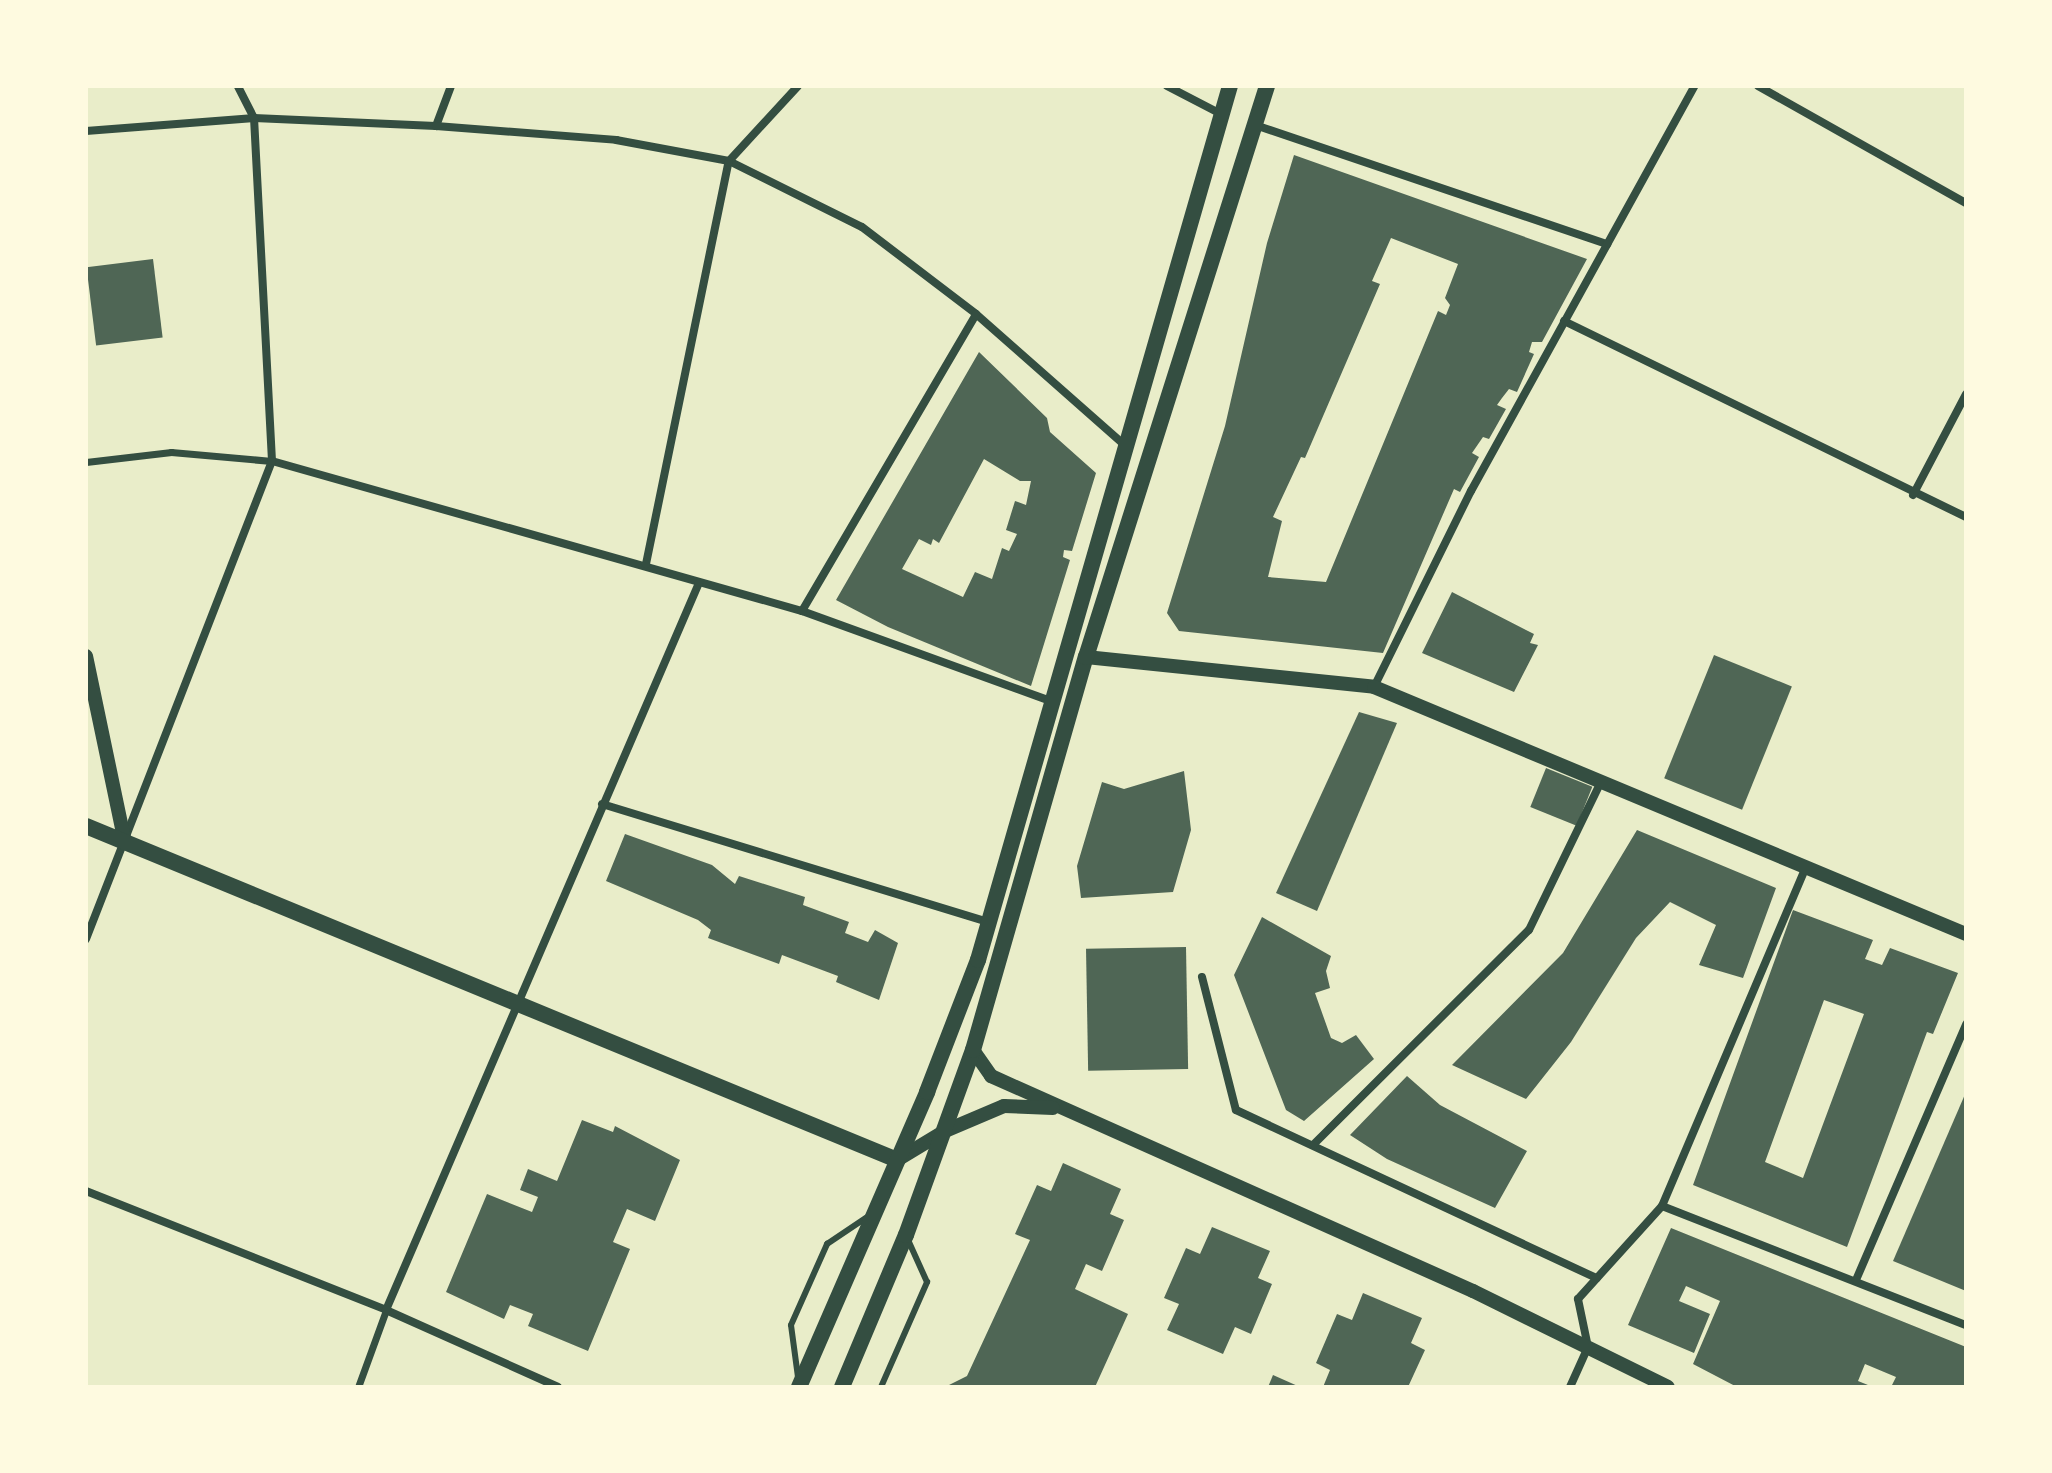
<!DOCTYPE html>
<style>
body{margin:0}
#map{position:relative;width:2052px;height:1473px;overflow:hidden;background:#e9edc9;font-family:"DejaVu Sans",sans-serif}
div>[style]{position:absolute}
[style*='--x']{left:calc(var(--x)*1px);top:calc(var(--y)*1px);width:calc(var(--w)*1px);rotate:calc(var(--a)*1deg)}
.building>*{inset:0;background:#4f6655;transform-origin:0 0}
.service>*{height:6px;margin:-3px;padding:0 3px;transform-origin:3px;border-radius:3px;background:#344e41}
.pedestrian>*{height:7px;margin:-3.5px;padding:0 3.5px;transform-origin:3.5px;border-radius:3.5px;background:#344e41}
.minor>*{height:8px;margin:-4px;padding:0 4px;transform-origin:4px;border-radius:4px;background:#344e41}
.tertiary>*{height:14px;margin:-7px;padding:0 7px;transform-origin:7px;border-radius:7px;background:#344e41}
.secondary>*{height:16px;margin:-8px;padding:0 8px;transform-origin:8px;border-radius:8px;background:#344e41}
span{translate:-50% -50%;white-space:nowrap;text-align:center;line-height:1.15;-webkit-text-stroke:8px #fefae0;paint-order:stroke}
.frame{position:absolute;inset:0;border:88px solid #fefae0;pointer-events:none}
</style>
<div id="map">
<div class="building">
<div style="clip-path:polygon(evenodd,1294px 155px,1587px 259px,1542px 342px,1532px 342px,1529px 352px,1534px 354px,1517px 392px,1509px 389px,1502px 398px,1497px 405px,1506px 409px,1489px 439px,1483px 437px,1472px 453px,1479px 457px,1460px 492px,1454px 489px,1383px 653px,1179px 631px,1167px 613px,1225px 426px,1267px 243px,1294px 155px,1391px 238px,1458px 264px,1445px 298px,1450px 305px,1446px 315px,1438px 311px,1326px 582px,1268px 577px,1282px 521px,1273px 517px,1301px 457px,1305px 458px,1380px 284px,1372px 281px,1391px 238px)"></div>
<div style="left:153px;top:259px;width:79px;height:67px;rotate:83deg"></div>
<div style="clip-path:polygon(evenodd,979px 352px,1047px 418px,1050px 432px,1096px 473px,1072px 551px,1064px 550px,1063px 557px,1070px 560px,1031px 686px,888px 627px,836px 600px,979px 352px,984px 459px,1020px 481px,1031px 481px,1026px 505px,1015px 501px,1006px 530px,1017px 534px,1009px 551px,1002px 548px,992px 579px,975px 572px,963px 597px,902px 569px,919px 539px,931px 545px,933px 539px,939px 543px,984px 459px)"></div>
<div style="clip-path:polygon(1452px 592px,1534px 634px,1530px 643px,1538px 645px,1514px 692px,1422px 653px)"></div>
<div style="left:1714px;top:655px;width:84px;height:133px;rotate:22deg"></div>
<div style="clip-path:polygon(1359px 712px,1397px 723px,1317px 911px,1276px 893px)"></div>
<div style="left:1546px;top:768px;width:50px;height:42px;rotate:22deg"></div>
<div style="clip-path:polygon(1184px 771px,1191px 830px,1173px 892px,1081px 898px,1077px 866px,1102px 782px,1124px 789px)"></div>
<div style="clip-path:polygon(1637px 830px,1776px 888px,1743px 978px,1699px 965px,1716px 925px,1670px 902px,1636px 938px,1571px 1042px,1526px 1099px,1452px 1065px,1563px 953px)"></div>
<div style="clip-path:polygon(625px 834px,712px 865px,735px 884px,739px 876px,805px 897px,803px 905px,849px 922px,845px 933px,868px 942px,875px 930px,898px 943px,879px 1000px,836px 982px,838px 976px,782px 955px,779px 964px,708px 938px,711px 930px,698px 920px,606px 881px)"></div>
<div style="clip-path:polygon(evenodd,1793px 910px,1873px 940px,1865px 959px,1882px 965px,1890px 948px,1958px 973px,1933px 1034px,1927px 1032px,1847px 1247px,1693px 1185px,1793px 910px,1824px 1000px,1864px 1014px,1803px 1178px,1765px 1162px,1824px 1000px)"></div>
<div style="clip-path:polygon(1262px 917px,1331px 956px,1326px 971px,1330px 988px,1315px 993px,1331px 1038px,1342px 1043px,1356px 1035px,1374px 1059px,1304px 1121px,1286px 1110px,1234px 975px)"></div>
<div style="left:1186px;top:947px;width:122px;height:100px;rotate:89deg"></div>
<div style="clip-path:polygon(1407px 1076px,1440px 1105px,1527px 1151px,1495px 1208px,1387px 1159px,1350px 1135px)"></div>
<div style="clip-path:polygon(1966px 1092px,1966px 1291px,1893px 1261px)"></div>
<div style="clip-path:polygon(582px 1120px,613px 1132px,615px 1126px,680px 1160px,655px 1221px,627px 1209px,613px 1242px,630px 1249px,588px 1351px,528px 1326px,533px 1314px,510px 1305px,504px 1319px,446px 1292px,487px 1194px,532px 1212px,538px 1197px,520px 1190px,528px 1169px,557px 1181px)"></div>
<div style="clip-path:polygon(1063px 1163px,1121px 1189px,1110px 1214px,1124px 1220px,1102px 1271px,1086px 1264px,1075px 1289px,1128px 1314px,1095px 1387px,945px 1387px,967px 1376px,1030px 1240px,1015px 1234px,1037px 1185px,1051px 1191px)"></div>
<div style="clip-path:polygon(1212px 1227px,1270px 1251px,1258px 1278px,1272px 1284px,1251px 1334px,1235px 1327px,1223px 1354px,1167px 1330px,1179px 1304px,1164px 1298px,1186px 1248px,1200px 1254px)"></div>
<div style="clip-path:polygon(1671px 1228px,1966px 1347px,1966px 1387px,1891px 1387px,1896px 1377px,1865px 1364px,1858px 1381px,1873px 1387px,1737px 1387px,1693px 1364px,1720px 1301px,1686px 1286px,1679px 1301px,1710px 1314px,1694px 1353px,1628px 1325px)"></div>
<div style="clip-path:polygon(1363px 1293px,1422px 1318px,1411px 1343px,1425px 1350px,1408px 1387px,1323px 1387px,1330px 1370px,1316px 1363px,1337px 1314px,1352px 1320px)"></div>
<div style="clip-path:polygon(1273px 1375px,1300px 1387px,1268px 1387px)"></div>
</div>
<div class="service">
<div style="--x:798;--y:1377;--w:52;--a:-97.7"></div>
<div style="--x:791;--y:1325;--w:89;--a:-66"></div>
<div style="--x:827;--y:1244;--w:48;--a:-34"></div>
<div style="--x:881;--y:1387;--w:115;--a:-66.3"></div>
<div style="--x:927;--y:1282;--w:46;--a:-114.3"></div>
</div>
<div class="pedestrian">
<div style="--x:86;--y:462;--w:86;--a:-6.7"></div>
<div style="--x:171;--y:452;--w:101;--a:5.1"></div>
<div style="--x:358;--y:1387;--w:82;--a:-70"></div>
</div>
<div class="minor">
<div style="--x:1167;--y:86;--w:63;--a:27.4"></div>
<div style="--x:1758;--y:86;--w:239;--a:29.4"></div>
<div style="--x:1255;--y:125;--w:372;--a:18.7"></div>
<div style="--x:436;--y:126;--w:43;--a:-69.4"></div>
<div style="--x:86;--y:131;--w:169;--a:-4.4"></div>
<div style="--x:254;--y:118;--w:182;--a:2.5"></div>
<div style="--x:436;--y:126;--w:181;--a:4.4"></div>
<div style="--x:616;--y:140;--w:115;--a:10.5"></div>
<div style="--x:729;--y:161;--w:148;--a:26.4"></div>
<div style="--x:862;--y:227;--w:143;--a:37.3"></div>
<div style="--x:976;--y:314;--w:201;--a:41.4"></div>
<div style="--x:729;--y:161;--w:102;--a:-47.4"></div>
<div style="--x:1564;--y:321;--w:447;--a:26"></div>
<div style="--x:272;--y:461;--w:551;--a:15.8"></div>
<div style="--x:802;--y:611;--w:267;--a:19.9"></div>
<div style="--x:1913;--y:495;--w:114;--a:-62.3"></div>
<div style="--x:646;--y:564;--w:411;--a:-78.4"></div>
<div style="--x:802;--y:611;--w:344;--a:-59.6"></div>
<div style="--x:1374;--y:687;--w:219;--a:-63.7"></div>
<div style="--x:1471;--y:491;--w:463;--a:-61.1"></div>
<div style="--x:602;--y:804;--w:405;--a:17"></div>
<div style="--x:86;--y:939;--w:513;--a:-68.74"></div>
<div style="--x:272;--y:461;--w:343;--a:-93"></div>
<div style="--x:254;--y:118;--w:36;--a:-117"></div>
<div style="--x:1202;--y:977;--w:137;--a:75.7"></div>
<div style="--x:1236;--y:1110;--w:398;--a:25"></div>
<div style="--x:1314;--y:1144;--w:303;--a:-44.9"></div>
<div style="--x:1529;--y:930;--w:162;--a:-64.1"></div>
<div style="--x:86;--y:1191;--w:323;--a:21.6"></div>
<div style="--x:386;--y:1310;--w:188;--a:24.1"></div>
<div style="--x:1662;--y:1206;--w:326;--a:21.4"></div>
<div style="--x:1856;--y:1280;--w:279;--a:-66.7"></div>
<div style="--x:386;--y:1310;--w:792;--a:-66.71"></div>
<div style="--x:1570;--y:1387;--w:44;--a:-65.8"></div>
<div style="--x:1588;--y:1347;--w:49;--a:-101.8"></div>
<div style="--x:1578;--y:1299;--w:125;--a:-47.9"></div>
<div style="--x:1662;--y:1206;--w:369;--a:-67"></div>
</div>
<div class="tertiary">
<div style="--x:86;--y:656;--w:191;--a:78.2"></div>
<div style="--x:1086;--y:657;--w:290;--a:5.9"></div>
<div style="--x:1374;--y:687;--w:641;--a:22.65"></div>
<div style="--x:973;--y:1050;--w:32;--a:55"></div>
<div style="--x:991;--y:1076;--w:528;--a:24.04"></div>
<div style="--x:1473;--y:1291;--w:217;--a:26.2"></div>
<div style="--x:897;--y:1160;--w:56;--a:-31.1"></div>
<div style="--x:945;--y:1131;--w:64;--a:-23"></div>
<div style="--x:1004;--y:1106;--w:49;--a:2.3"></div>
</div>
<div class="secondary">
<div style="--x:86;--y:826;--w:877;--a:22.38"></div>
<div style="--x:799;--y:1387;--w:322;--a:-66.5"></div>
<div style="--x:927;--y:1092;--w:142;--a:-68.9"></div>
<div style="--x:978;--y:960;--w:910;--a:-73.92"></div>
<div style="--x:842;--y:1387;--w:165;--a:-67.2"></div>
<div style="--x:906;--y:1235;--w:197;--a:-70.1"></div>
<div style="--x:973;--y:1050;--w:409;--a:-74"></div>
<div style="--x:1086;--y:657;--w:599;--a:-72.41"></div>
</div>
<div class="frame"></div>
</div>
